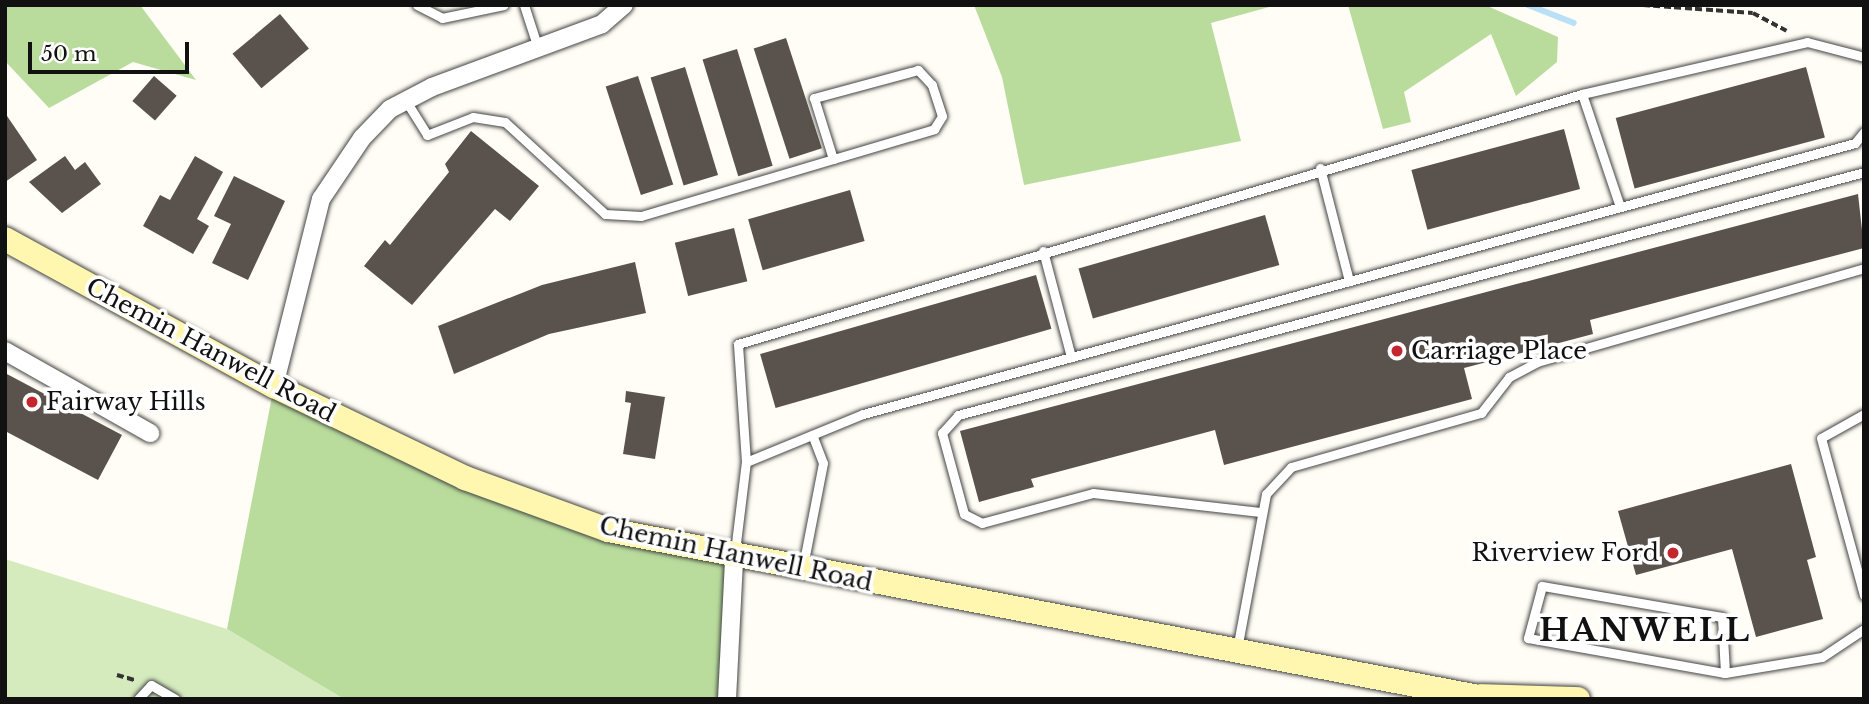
<!DOCTYPE html>
<style>
body{margin:0}
#map{position:relative;width:1869px;height:704px;overflow:hidden;background:#fffdf5;font-family:"Libre Baskerville",serif}
div>[style]{position:absolute}
[style*='--x']{left:calc(var(--x)*1px);top:calc(var(--y)*1px);width:calc(var(--w)*1px);rotate:calc(var(--a)*1deg)}
.green>*{inset:0;background:#d5ebbd}
.forest>*{inset:0;background:#b9dc9c}
.stream>*{height:6px;margin:-3px;padding:0 3px;transform-origin:3px;border-radius:3px;background:#b9e0f7}
.building>*{inset:0;background:#5a524d;transform-origin:0 0}
.path>*{height:3.5px;margin-top:-1.75px;transform-origin:0;background:repeating-linear-gradient(90deg,#333 0 7px,transparent 0 10.5px)}
.roads{filter:drop-shadow(0 0 2px #444) drop-shadow(0 0 2px #444)}
.service>*{height:9px;margin:-4.5px;padding:0 4.5px;transform-origin:4.5px;border-radius:4.5px;background:#fff}
.minor>*{height:18px;margin:-9px;padding:0 9px;transform-origin:9px;border-radius:9px;background:#fff}
.secondary>*{height:24px;margin:-12px;padding:0 12px;transform-origin:12px;border-radius:12px;background:#fff6b0}
.dots>*{width:19px;height:19px;translate:-50% -50%;box-sizing:border-box;border:4px solid #fff;border-radius:50%}
span{translate:-50% -50%;white-space:nowrap;text-align:center;line-height:1.15;-webkit-text-stroke:7px #fff;paint-order:stroke}
.street-label{font-size:24px;color:#111}
.poi-label{font-size:24px;color:#111}
.left{translate:0 -50%;text-align:left}
.right{translate:-100% -50%;text-align:right}
.district-label{font-size:32px;color:#111;font-weight:700;letter-spacing:2px}
.frame{position:absolute;inset:0;border:7px solid #111;pointer-events:none}
.scale{position:absolute;left:28px;top:42px;width:161px;height:32px;box-sizing:border-box;border:4px solid #111;border-top:0;padding-left:9px;font-size:21px;line-height:24px;white-space:nowrap;color:#111;-webkit-text-stroke:5px #fff;paint-order:stroke}
</style>
<div id="map">
<div class="green">
<div style="clip-path:polygon(5px 559px,227px 629px,344px 699px,5px 699px)"></div>
</div>
<div class="forest">
<div style="clip-path:polygon(5px 5px,140px 5px,196px 80px,133px 62px,49px 108px,5px 61px)"></div>
<div style="clip-path:polygon(974px 5px,1277px 5px,1211px 23px,1241px 141px,1024px 185px,1002px 77px)"></div>
<div style="clip-path:polygon(1348px 5px,1485px 5px,1558px 37px,1557px 62px,1516px 96px,1491px 34px,1404px 92px,1411px 122px,1383px 129px)"></div>
<div style="clip-path:polygon(274px 386px,465px 478px,734px 559px,727px 699px,344px 699px,227px 629px)"></div>
</div>
<div class="stream">
<div style="--x:1528;--y:5;--w:49;--a:21.4"></div>
</div>
<div class="building">
<div style="left:280px;top:14px;width:45px;height:62px;rotate:50deg"></div>
<div style="left:786px;top:38px;width:116px;height:34px;rotate:72deg"></div>
<div style="left:737px;top:49px;width:122px;height:36px;rotate:73deg"></div>
<div style="left:685px;top:67px;width:113px;height:36px;rotate:73deg"></div>
<div style="left:1806px;top:67px;width:73px;height:197px;rotate:75deg"></div>
<div style="left:154px;top:76px;width:30px;height:33px;rotate:41deg"></div>
<div style="left:638px;top:76px;width:114px;height:34px;rotate:72deg"></div>
<div style="clip-path:polygon(5px 113px,37px 160px,5px 182px)"></div>
<div style="left:1564px;top:129px;width:62px;height:158px;rotate:75deg"></div>
<div style="clip-path:polygon(471px 131px,539px 186px,510px 221px,495px 209px,412px 305px,364px 266px,385px 240px,390px 245px,449px 172px,445px 164px)"></div>
<div style="clip-path:polygon(65px 156px,75px 170px,85px 162px,101px 184px,62px 213px,29px 182px)"></div>
<div style="clip-path:polygon(195px 156px,223px 172px,197px 219px,209px 226px,193px 254px,143px 226px,160px 195px,170px 200px)"></div>
<div style="clip-path:polygon(234px 176px,285px 201px,248px 280px,212px 263px,231px 224px,214px 216px)"></div>
<div style="left:850px;top:190px;width:53px;height:106px;rotate:74deg"></div>
<div style="clip-path:polygon(1858px 194px,1864px 248px,1590px 320px,1593px 334px,1464px 368px,1472px 399px,1224px 465px,1215px 430px,1031px 479px,1034px 487px,979px 502px,960px 431px)"></div>
<div style="left:1265px;top:215px;width:52px;height:194px;rotate:74deg"></div>
<div style="left:734px;top:228px;width:55px;height:61px;rotate:76deg"></div>
<div style="clip-path:polygon(635px 262px,646px 313px,549px 334px,454px 374px,438px 326px,542px 285px)"></div>
<div style="left:1036px;top:275px;width:56px;height:287px;rotate:74deg"></div>
<div style="clip-path:polygon(5px 373px,122px 435px,98px 480px,5px 431px)"></div>
<div style="clip-path:polygon(626px 391px,665px 397px,655px 459px,623px 454px,631px 403px,625px 402px)"></div>
<div style="clip-path:polygon(1791px 464px,1816px 557px,1807px 560px,1823px 619px,1756px 637px,1732px 549px,1636px 575px,1618px 511px)"></div>
</div>
<div class="path">
<div style="--x:1643;--y:5;--w:110;--a:4.2"></div>
<div style="--x:1753;--y:13;--w:38;--a:28"></div>
<div style="--x:117;--y:675;--w:19;--a:16"></div>
</div>
<div class="roads">
<div class="service">
<div style="--x:417;--y:5;--w:28;--a:27"></div>
<div style="--x:442;--y:18;--w:63;--a:-11.8"></div>
<div style="--x:524;--y:5;--w:45;--a:72"></div>
<div style="--x:1582;--y:94;--w:119;--a:71.4"></div>
<div style="--x:406;--y:101;--w:40;--a:58"></div>
<div style="--x:427;--y:135;--w:49;--a:-21.4"></div>
<div style="--x:473;--y:117;--w:32;--a:9"></div>
<div style="--x:505;--y:122;--w:136;--a:42.6"></div>
<div style="--x:605;--y:214;--w:36;--a:3"></div>
<div style="--x:641;--y:216;--w:306;--a:-16.5"></div>
<div style="--x:934;--y:129;--w:15;--a:-58"></div>
<div style="--x:942;--y:116;--w:33;--a:-108"></div>
<div style="--x:932;--y:85;--w:21;--a:-133"></div>
<div style="--x:918;--y:70;--w:108;--a:164.9"></div>
<div style="--x:814;--y:98;--w:64;--a:72.7"></div>
<div style="--x:1320;--y:168;--w:117;--a:75.6"></div>
<div style="--x:1043;--y:251;--w:110;--a:75.2"></div>
<div style="--x:1864;--y:414;--w:49;--a:150.8"></div>
<div style="--x:1821;--y:438;--w:163;--a:74.7"></div>
<div style="--x:746;--y:462;--w:118;--a:-93.9"></div>
<div style="--x:738;--y:344;--w:880;--a:-16.5"></div>
<div style="--x:1582;--y:94;--w:231;--a:-13"></div>
<div style="--x:1807;--y:42;--w:59;--a:14.7"></div>
<div style="--x:1260;--y:512;--w:168;--a:-173.5"></div>
<div style="--x:1093;--y:493;--w:115;--a:164.9"></div>
<div style="--x:982;--y:523;--w:20;--a:-153"></div>
<div style="--x:964;--y:514;--w:84;--a:-105.2"></div>
<div style="--x:942;--y:433;--w:24;--a:-48"></div>
<div style="--x:958;--y:415;--w:938;--a:-15.01"></div>
<div style="--x:735;--y:551;--w:90;--a:-83"></div>
<div style="--x:746;--y:462;--w:126;--a:-22.3"></div>
<div style="--x:863;--y:414;--w:1028;--a:-15.28"></div>
<div style="--x:1855;--y:143;--w:14;--a:-51"></div>
<div style="--x:803;--y:566;--w:105;--a:-79"></div>
<div style="--x:823;--y:463;--w:30;--a:-111"></div>
<div style="--x:1237;--y:649;--w:158;--a:-79.4"></div>
<div style="--x:1266;--y:494;--w:37;--a:-47"></div>
<div style="--x:1291;--y:467;--w:198;--a:-15.9"></div>
<div style="--x:1481;--y:413;--w:46;--a:-52.1"></div>
<div style="--x:1509;--y:377;--w:32;--a:-28"></div>
<div style="--x:1537;--y:362;--w:340;--a:-16"></div>
<div style="--x:1725;--y:673;--w:56;--a:-93.1"></div>
<div style="--x:1722;--y:617;--w:183;--a:-170.2"></div>
<div style="--x:1542;--y:586;--w:54;--a:105.1"></div>
<div style="--x:1528;--y:638;--w:200;--a:10.1"></div>
<div style="--x:1725;--y:673;--w:98;--a:-9.4"></div>
<div style="--x:1822;--y:657;--w:50;--a:-33.7"></div>
<div style="--x:138;--y:699;--w:19;--a:-47"></div>
<div style="--x:151;--y:685;--w:28;--a:30"></div>
</div>
<div class="minor">
<div style="--x:5;--y:351;--w:167;--a:29.5"></div>
<div style="--x:274;--y:386;--w:193;--a:-75.9"></div>
<div style="--x:321;--y:199;--w:73;--a:-56.1"></div>
<div style="--x:362;--y:138;--w:40;--a:-46"></div>
<div style="--x:390;--y:109;--w:47;--a:-27.6"></div>
<div style="--x:432;--y:87;--w:181;--a:-20.3"></div>
<div style="--x:602;--y:24;--w:29;--a:-41"></div>
<div style="--x:727;--y:699;--w:140;--a:-87.1"></div>
</div>
<div class="secondary">
<div style="--x:5;--y:239;--w:307;--a:28.7"></div>
<div style="--x:274;--y:386;--w:212;--a:25.7"></div>
<div style="--x:465;--y:478;--w:152;--a:20"></div>
<div style="--x:608;--y:530;--w:897;--a:10.86"></div>
<div style="--x:1481;--y:696;--w:97;--a:1.8"></div>
</div>
</div>
<div class="dots">
<div style="left:1397px;top:351px;background:#c4262e"></div>
<div style="left:32px;top:402px;background:#c4262e"></div>
<div style="left:1673px;top:553px;background:#c4262e"></div>
</div>
<div class="street-label">
<span style="left:211px;top:350px;rotate:28deg">Chemin Hanwell Road</span>
<span style="left:736px;top:554px;rotate:12deg">Chemin Hanwell Road</span>
</div>
<div class="poi-label">
<span class="left" style="left:1411px;top:351px">Carriage Place</span>
<span class="left" style="left:46px;top:402px">Fairway Hills</span>
<span class="right" style="left:1659px;top:553px">Riverview Ford</span>
</div>
<div class="district-label">
<span style="left:1645px;top:630px">HANWELL</span>
</div>
<div class="frame"></div>
<div class="scale">50 m</div>
</div>
